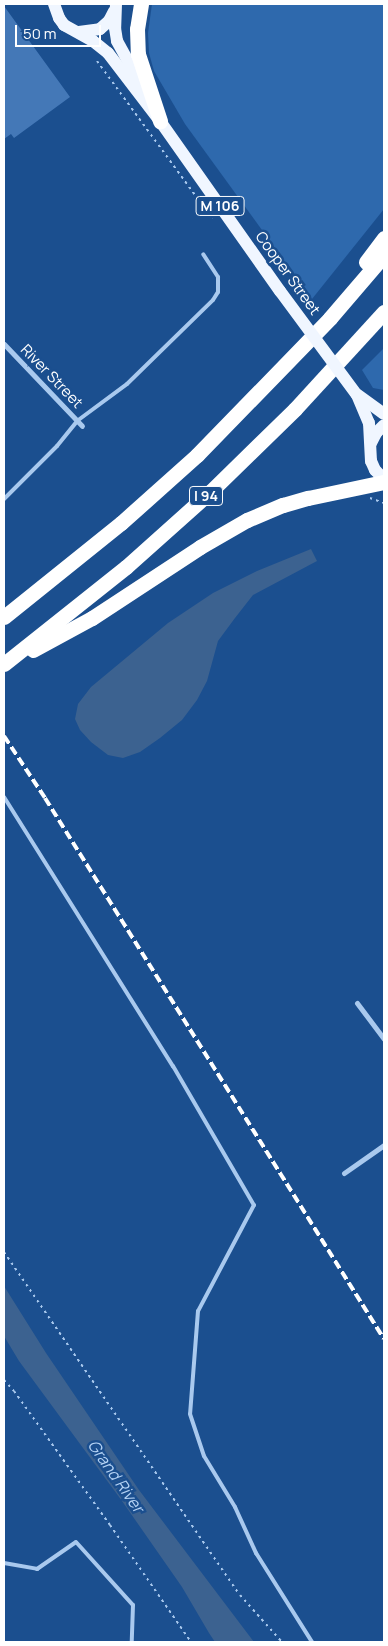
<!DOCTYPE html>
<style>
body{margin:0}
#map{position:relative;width:388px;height:1646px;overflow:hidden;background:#1b4f8f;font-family:Manrope,sans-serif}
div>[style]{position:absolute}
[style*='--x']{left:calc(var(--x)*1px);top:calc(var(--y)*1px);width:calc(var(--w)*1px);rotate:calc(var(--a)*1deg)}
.green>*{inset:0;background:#2e69ad}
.water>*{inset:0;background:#3c6290}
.building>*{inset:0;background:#4478b7}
.path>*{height:2px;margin-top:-1px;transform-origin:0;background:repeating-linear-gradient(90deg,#a9c9ee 0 2.5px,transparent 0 6.5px)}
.service>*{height:4px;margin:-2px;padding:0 2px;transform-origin:2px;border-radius:2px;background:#a9c9ee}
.minor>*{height:5px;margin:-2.5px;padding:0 2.5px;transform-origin:2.5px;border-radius:2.5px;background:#a9c9ee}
.primary>*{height:12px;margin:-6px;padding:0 6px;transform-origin:6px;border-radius:6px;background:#f0f6ff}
.motorway>*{height:15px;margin:-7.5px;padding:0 7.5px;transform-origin:7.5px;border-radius:7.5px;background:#fff}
.rail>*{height:4px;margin-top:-2px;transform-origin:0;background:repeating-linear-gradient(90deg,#fff 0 9px,transparent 0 13px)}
.primary-bridge>*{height:12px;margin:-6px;padding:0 6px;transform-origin:6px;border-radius:6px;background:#f0f6ff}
span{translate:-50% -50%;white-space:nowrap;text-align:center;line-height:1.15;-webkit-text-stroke:5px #1b4f8f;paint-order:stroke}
.shield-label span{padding:1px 4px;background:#1b4f8f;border:1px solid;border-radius:4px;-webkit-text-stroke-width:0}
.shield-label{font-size:14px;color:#fff;font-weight:700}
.street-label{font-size:15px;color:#fff}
.water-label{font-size:16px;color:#b5d3f5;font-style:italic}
.frame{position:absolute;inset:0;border:5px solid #fff;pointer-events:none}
.scale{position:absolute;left:15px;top:25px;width:86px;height:22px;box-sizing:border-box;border:2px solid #fff;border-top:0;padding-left:6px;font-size:15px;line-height:18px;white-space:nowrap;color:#fff;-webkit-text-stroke:4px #1b4f8f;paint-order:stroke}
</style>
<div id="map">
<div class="green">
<div style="clip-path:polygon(152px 4px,384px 4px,384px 209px,312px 299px,185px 124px,154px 71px,149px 53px,148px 33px)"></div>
<div style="clip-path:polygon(384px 348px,384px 390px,373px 388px,362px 370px)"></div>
</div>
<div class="water">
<div style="clip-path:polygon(311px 549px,317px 561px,253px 595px,235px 618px,218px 641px,207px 681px,197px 700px,182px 720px,160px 738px,140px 752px,123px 758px,108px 755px,91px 742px,80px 730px,75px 719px,78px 704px,91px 687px,168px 623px,213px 593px,257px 571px)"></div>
<div style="clip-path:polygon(4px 1286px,46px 1353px,139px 1490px,254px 1642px,215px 1642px,209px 1633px,182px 1587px,122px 1501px,19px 1361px,4px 1336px)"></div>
</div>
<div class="building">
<div style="clip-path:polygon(4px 6px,70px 97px,14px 138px,11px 134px,4px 139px)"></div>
</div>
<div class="path">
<div style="--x:97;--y:61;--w:195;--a:53.8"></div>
<div style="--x:370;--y:498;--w:15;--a:20"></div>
<div style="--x:4;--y:1252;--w:416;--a:55.5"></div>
<div style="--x:240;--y:1595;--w:63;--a:48.2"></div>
<div style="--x:4;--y:1380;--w:15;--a:48"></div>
<div style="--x:14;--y:1391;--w:165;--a:54.4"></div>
<div style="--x:110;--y:1525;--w:142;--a:55.3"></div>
</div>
<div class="service">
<div style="--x:4;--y:499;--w:75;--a:-45"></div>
<div style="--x:57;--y:446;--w:32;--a:-51"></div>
<div style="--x:77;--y:421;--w:62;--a:-36.5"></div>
<div style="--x:127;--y:384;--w:120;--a:-44.3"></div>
<div style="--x:213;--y:300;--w:9;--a:-58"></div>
<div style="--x:218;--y:292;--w:15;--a:-90"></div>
<div style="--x:218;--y:277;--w:27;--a:-123"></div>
<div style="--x:4;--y:797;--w:318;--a:57.9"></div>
<div style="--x:173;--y:1066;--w:161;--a:59.8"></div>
<div style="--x:254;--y:1205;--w:120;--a:117.8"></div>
<div style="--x:198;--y:1311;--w:103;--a:94.4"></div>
<div style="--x:190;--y:1414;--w:44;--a:71.6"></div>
<div style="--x:204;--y:1456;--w:60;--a:58.7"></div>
<div style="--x:235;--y:1507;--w:51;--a:65.5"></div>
<div style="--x:256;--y:1553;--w:105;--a:57.8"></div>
<div style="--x:4;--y:1563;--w:34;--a:10"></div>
<div style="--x:37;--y:1569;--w:47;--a:-34.7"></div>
<div style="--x:76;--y:1542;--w:85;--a:47.9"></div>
<div style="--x:133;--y:1605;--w:37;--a:92"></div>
</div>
<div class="minor">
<div style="--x:4;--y:344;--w:113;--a:46.4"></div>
<div style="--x:357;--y:1003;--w:45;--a:53.1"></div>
<div style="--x:344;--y:1173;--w:49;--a:-35"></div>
</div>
<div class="primary">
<div style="--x:54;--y:4;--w:15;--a:70"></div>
<div style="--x:59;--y:18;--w:9;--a:54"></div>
<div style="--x:64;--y:25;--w:33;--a:29"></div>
<div style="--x:93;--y:41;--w:19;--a:39"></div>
<div style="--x:108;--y:53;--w:86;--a:52.6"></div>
<div style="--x:160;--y:121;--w:208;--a:54.8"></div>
<div style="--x:116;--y:4;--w:24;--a:92"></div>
<div style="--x:115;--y:28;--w:13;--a:81"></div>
<div style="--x:117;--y:41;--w:58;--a:61.2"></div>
<div style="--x:79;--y:32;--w:21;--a:-8"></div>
<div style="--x:100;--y:29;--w:12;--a:-42"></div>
<div style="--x:109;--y:21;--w:11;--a:-63"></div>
<div style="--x:357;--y:395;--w:30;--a:67"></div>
<div style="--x:369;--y:423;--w:38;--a:87"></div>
<div style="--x:371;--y:461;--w:10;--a:66"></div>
<div style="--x:375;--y:470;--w:13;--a:45"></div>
<div style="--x:358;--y:395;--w:32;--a:36"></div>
<div style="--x:371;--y:443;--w:11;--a:-63"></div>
<div style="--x:376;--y:433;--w:11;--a:-45"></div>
</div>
<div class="motorway">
<div style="--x:141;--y:4;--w:25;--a:99"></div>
<div style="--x:137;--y:29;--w:25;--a:88"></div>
<div style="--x:138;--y:54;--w:71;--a:71.8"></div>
<div style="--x:366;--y:262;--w:30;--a:-53"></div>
<div style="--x:4;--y:617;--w:150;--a:-38.8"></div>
<div style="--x:121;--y:523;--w:102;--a:-41.8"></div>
<div style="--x:197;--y:455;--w:191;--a:-45.8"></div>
<div style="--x:330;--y:318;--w:83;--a:-49.4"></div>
<div style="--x:33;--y:650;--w:67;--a:-28.5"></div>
<div style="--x:92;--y:618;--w:129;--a:-33.3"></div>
<div style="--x:200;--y:547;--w:54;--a:-29.9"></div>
<div style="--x:247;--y:520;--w:39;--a:-23"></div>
<div style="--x:283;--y:505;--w:26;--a:-16"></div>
<div style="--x:308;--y:498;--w:78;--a:-11.9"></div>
<div style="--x:4;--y:664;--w:156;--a:-38.5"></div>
<div style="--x:126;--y:567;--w:113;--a:-41.8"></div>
<div style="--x:210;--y:492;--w:119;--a:-44.3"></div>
<div style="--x:295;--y:409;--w:132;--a:-47.5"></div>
</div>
<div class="rail">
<div style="--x:4;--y:736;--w:74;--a:56.5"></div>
<div style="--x:45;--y:798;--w:638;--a:57.93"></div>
</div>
<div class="primary-bridge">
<div style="--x:280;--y:291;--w:129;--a:53.5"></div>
</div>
<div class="shield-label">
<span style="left:220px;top:206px">M 106</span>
<span style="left:206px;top:496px">I 94</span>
</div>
<div class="street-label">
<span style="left:288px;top:273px;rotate:54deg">Cooper Street</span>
<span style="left:52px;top:376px;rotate:46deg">River Street</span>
</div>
<div class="water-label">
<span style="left:116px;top:1476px;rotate:55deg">Grand River</span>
</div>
<div class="frame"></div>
<div class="scale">50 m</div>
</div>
